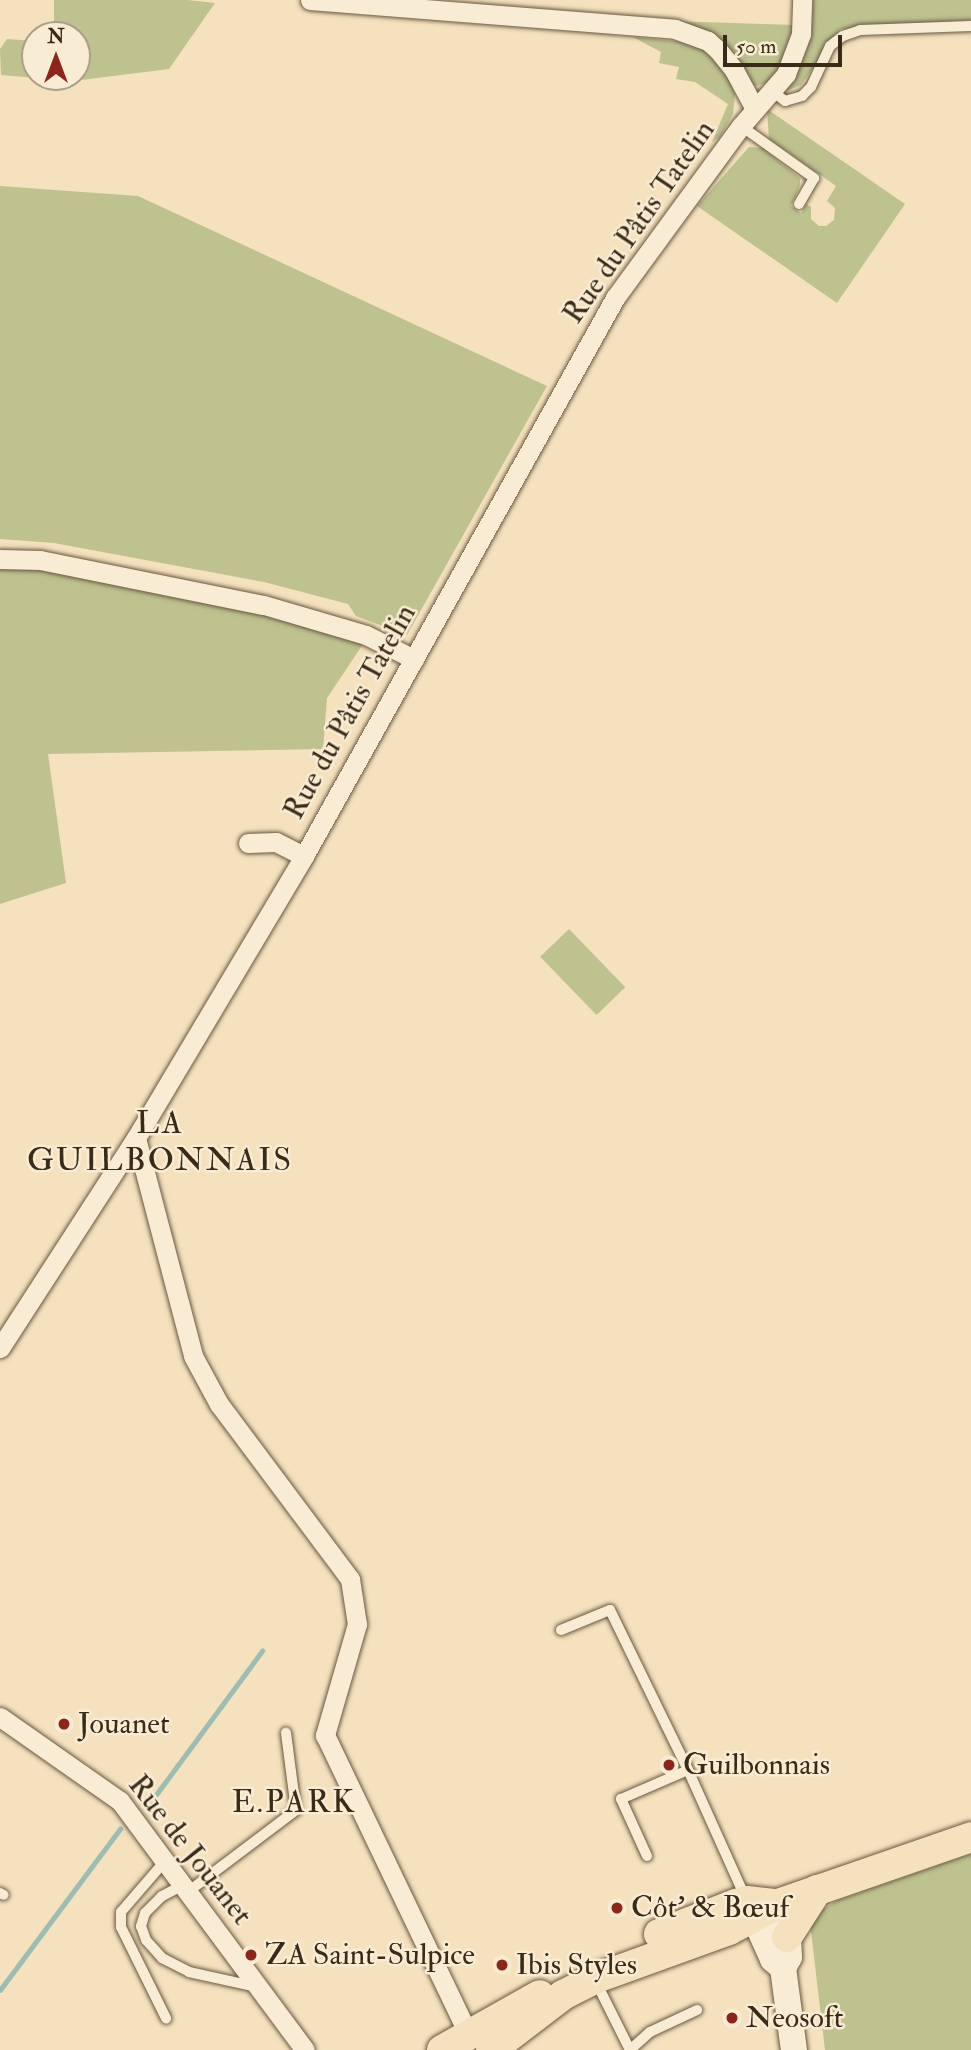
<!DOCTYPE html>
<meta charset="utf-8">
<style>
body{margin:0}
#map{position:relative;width:971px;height:2050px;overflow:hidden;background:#f5e1bd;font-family:"IM FELL Double Pica",serif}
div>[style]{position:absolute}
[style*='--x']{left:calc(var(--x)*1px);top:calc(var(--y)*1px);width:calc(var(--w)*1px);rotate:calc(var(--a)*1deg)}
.green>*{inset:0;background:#bdc28f;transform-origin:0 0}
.stream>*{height:4.5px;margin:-2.25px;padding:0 2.25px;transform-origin:2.25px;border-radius:2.25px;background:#9cbdb4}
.roads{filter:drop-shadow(0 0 2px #685841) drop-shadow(0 0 2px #685841)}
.lane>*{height:10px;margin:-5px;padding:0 5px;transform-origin:5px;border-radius:5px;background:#f8ecd4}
.street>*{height:19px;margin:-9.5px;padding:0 9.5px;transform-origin:9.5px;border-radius:9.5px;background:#f8ecd4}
.secondary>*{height:26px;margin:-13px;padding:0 13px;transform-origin:13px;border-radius:13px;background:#f8ecd4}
.primary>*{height:30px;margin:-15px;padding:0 15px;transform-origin:15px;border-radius:15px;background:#f5e1bd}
.dots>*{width:19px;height:19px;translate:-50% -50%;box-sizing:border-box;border:4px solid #f8ecd4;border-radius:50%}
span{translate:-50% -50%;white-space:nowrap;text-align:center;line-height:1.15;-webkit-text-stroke:5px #f8ecd4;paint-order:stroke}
.street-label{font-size:30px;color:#392b18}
.poi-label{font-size:30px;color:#392b18}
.left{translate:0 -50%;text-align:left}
.neighbourhood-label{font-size:32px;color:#392b18;letter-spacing:2px}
.north{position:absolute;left:21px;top:21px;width:70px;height:70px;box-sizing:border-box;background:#f8ecd4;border:2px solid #ac9f89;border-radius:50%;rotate:0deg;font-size:19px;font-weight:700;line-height:28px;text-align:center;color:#392b18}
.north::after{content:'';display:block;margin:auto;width:24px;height:32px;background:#8f2418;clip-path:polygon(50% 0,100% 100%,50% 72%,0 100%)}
.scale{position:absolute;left:723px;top:35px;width:119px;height:32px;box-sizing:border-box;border:4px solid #392b18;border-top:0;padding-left:9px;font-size:21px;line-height:24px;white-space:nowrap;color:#392b18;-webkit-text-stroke:5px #f8ecd4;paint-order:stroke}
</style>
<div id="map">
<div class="green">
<div style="clip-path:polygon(54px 0,188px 0,215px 3px,169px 69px,73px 81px,1px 75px,0 49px,7px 39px,35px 41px,35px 77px,77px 77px,77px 35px,54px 35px)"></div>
<div style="clip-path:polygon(810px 0,971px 0,971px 20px,840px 29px,801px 85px,789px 90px,786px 89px)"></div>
<div style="clip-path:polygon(668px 21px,794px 25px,786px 60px,769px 82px,756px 86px,748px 83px)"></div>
<div style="clip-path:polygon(633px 37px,694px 43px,718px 59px,729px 76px,735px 95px,733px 114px,720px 137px,712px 142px,728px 104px,695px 82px,676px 79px,679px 67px,659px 63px,661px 52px)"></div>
<div style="clip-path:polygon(767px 109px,905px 204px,837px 303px,697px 206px,749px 147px,762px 148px,800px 178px,800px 185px,791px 206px,801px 213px,806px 204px,811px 207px,811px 219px,819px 226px,826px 226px,834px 220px,835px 208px,827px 201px,836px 186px,769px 139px)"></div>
<div style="clip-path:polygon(0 186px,138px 196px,547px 386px,407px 635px,356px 616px,348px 604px,264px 582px,54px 543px,0 539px)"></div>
<div style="clip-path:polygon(0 567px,50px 567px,254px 608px,365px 641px,327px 698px,323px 749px,48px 754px,66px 883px,0 904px)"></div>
<div style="left:569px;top:929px;width:81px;height:40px;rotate:46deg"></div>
<div style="clip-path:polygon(971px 1854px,971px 2050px,825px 2050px,810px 1923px,819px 1912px,838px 1900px)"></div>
</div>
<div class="stream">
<div style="--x:147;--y:1807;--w:194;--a:-53.6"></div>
<div style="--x:0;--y:1990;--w:201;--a:-53.3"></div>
</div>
<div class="roads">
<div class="lane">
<div style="--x:771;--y:90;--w:18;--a:38"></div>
<div style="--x:785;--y:101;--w:18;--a:-16"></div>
<div style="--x:802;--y:96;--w:13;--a:-45"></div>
<div style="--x:811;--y:87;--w:45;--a:-65.1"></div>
<div style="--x:830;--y:46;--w:16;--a:-38"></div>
<div style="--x:843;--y:36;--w:18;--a:-19"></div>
<div style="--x:860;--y:30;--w:111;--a:-2.1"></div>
<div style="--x:741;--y:126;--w:90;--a:35.5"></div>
<div style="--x:814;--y:178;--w:30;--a:120"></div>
<div style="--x:561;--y:1630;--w:53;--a:-22.2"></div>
<div style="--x:610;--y:1610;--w:178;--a:64"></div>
<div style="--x:647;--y:1856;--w:63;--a:-114.5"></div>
<div style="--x:621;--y:1799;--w:73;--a:-23.4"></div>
<div style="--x:688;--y:1770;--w:139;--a:65.8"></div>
<div style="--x:165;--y:1861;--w:67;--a:130.8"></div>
<div style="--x:121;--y:1912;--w:15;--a:90"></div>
<div style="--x:121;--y:1927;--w:102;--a:63.7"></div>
<div style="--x:183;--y:1885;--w:24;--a:152"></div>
<div style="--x:162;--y:1896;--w:24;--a:135"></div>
<div style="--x:145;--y:1913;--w:14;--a:107"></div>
<div style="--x:141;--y:1926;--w:15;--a:70"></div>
<div style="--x:146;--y:1940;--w:24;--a:48"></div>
<div style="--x:162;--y:1958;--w:30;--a:27"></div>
<div style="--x:189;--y:1972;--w:70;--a:12.4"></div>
<div style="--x:189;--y:1891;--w:134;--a:-37.1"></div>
<div style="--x:296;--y:1810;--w:78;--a:-97.4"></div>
<div style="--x:0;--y:1893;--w:4;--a:27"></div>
<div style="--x:596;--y:1982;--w:76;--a:63.4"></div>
<div style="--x:631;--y:2049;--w:25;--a:-42"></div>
<div style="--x:650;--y:2032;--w:52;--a:-25.1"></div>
</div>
<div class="street">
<div style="--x:310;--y:0;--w:366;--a:4.5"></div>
<div style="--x:675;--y:29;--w:35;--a:20"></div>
<div style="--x:708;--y:41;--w:13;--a:42"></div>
<div style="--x:718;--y:50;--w:26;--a:51"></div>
<div style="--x:734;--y:70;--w:44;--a:61.7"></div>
<div style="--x:0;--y:559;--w:40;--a:1.4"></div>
<div style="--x:40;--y:560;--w:228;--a:11.4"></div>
<div style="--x:264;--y:605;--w:106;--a:16.4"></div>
<div style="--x:366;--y:635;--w:54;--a:26.6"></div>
<div style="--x:248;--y:843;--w:28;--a:-2"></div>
<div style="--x:276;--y:842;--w:31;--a:27"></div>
<div style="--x:136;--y:1138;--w:225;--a:75.3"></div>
<div style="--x:193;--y:1356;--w:55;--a:61.6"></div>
<div style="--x:219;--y:1404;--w:219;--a:53.2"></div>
<div style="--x:350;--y:1579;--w:46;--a:81.2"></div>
<div style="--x:357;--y:1624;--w:116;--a:106.1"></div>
<div style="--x:325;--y:1735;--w:334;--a:64.4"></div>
<div style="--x:0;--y:1348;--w:250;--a:-57.1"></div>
<div style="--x:136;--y:1138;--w:328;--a:-59.2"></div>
<div style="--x:304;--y:856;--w:639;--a:-60.87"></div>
<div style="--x:615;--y:298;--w:213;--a:-53.8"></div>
<div style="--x:741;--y:126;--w:69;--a:-49.1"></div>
<div style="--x:786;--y:74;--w:43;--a:-69.4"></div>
<div style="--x:801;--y:34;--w:34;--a:-88"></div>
<div style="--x:0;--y:1717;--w:146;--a:35"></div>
<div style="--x:120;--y:1801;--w:310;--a:53.4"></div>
</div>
<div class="secondary">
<div style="--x:769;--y:1911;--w:19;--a:47"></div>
<div style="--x:782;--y:1925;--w:14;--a:65"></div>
<div style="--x:788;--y:1938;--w:19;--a:87"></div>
<div style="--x:789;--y:1957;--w:13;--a:119"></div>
<div style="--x:783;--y:1968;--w:83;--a:82.4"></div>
<div style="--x:755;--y:1919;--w:44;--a:65.8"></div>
<div style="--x:773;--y:1959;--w:13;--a:42"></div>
</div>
<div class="primary">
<div style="--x:659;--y:1934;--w:83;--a:-21.3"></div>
<div style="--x:736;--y:1904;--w:11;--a:-15"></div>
<div style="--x:747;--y:1901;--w:27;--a:6"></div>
<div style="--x:787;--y:1937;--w:56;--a:-57.4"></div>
<div style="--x:442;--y:2050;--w:112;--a:-29.3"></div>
<div style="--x:491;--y:2050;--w:91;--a:-37.4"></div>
<div style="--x:563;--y:1995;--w:35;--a:-27"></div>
<div style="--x:594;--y:1979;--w:144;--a:-19.9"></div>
<div style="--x:729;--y:1930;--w:55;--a:-28"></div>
<div style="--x:778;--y:1904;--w:204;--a:-19.1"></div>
</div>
</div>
<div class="dots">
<div style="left:64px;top:1724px;background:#8f2418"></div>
<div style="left:669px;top:1765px;background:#8f2418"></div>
<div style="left:617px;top:1908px;background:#8f2418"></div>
<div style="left:251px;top:1955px;background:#8f2418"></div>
<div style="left:502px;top:1965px;background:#8f2418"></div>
<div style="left:732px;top:2018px;background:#8f2418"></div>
</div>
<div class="street-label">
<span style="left:639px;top:222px;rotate:-55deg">Rue du Pâtis Tatelin</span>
<span style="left:350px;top:712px;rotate:-61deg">Rue du Pâtis Tatelin</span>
<span style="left:190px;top:1850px;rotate:52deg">Rue de Jouanet</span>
</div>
<div class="poi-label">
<span class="left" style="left:78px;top:1724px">Jouanet</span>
<span class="left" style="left:683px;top:1765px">Guilbonnais</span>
<span class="left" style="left:631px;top:1908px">Côt' &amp; Bœuf</span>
<span class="left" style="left:265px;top:1955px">ZA Saint-Sulpice</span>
<span class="left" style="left:516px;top:1965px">Ibis Styles</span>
<span class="left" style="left:746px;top:2018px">Neosoft</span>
</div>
<div class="neighbourhood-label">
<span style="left:160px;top:1142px">LA<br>GUILBONNAIS</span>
<span style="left:294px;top:1802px">E.PARK</span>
</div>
<div class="north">N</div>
<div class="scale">50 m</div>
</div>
